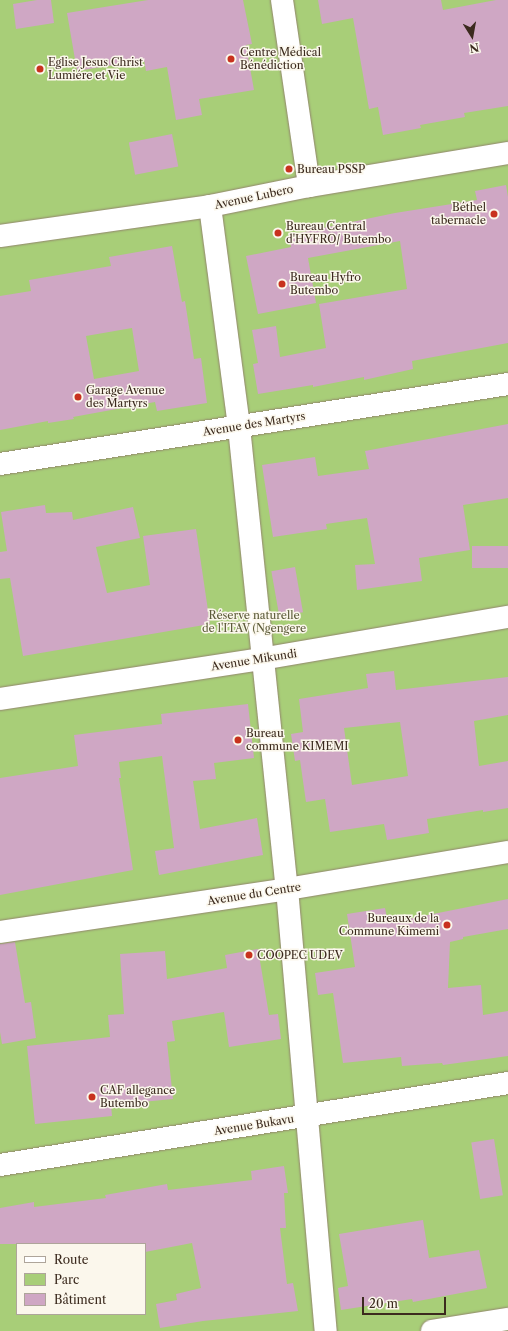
<!DOCTYPE html>
<meta charset="utf-8">
<style>
body{margin:0}
#map{position:relative;width:508px;height:1331px;overflow:hidden;background:#e8e0bc;font-family:"Libre Caslon Text",serif}
div>[style]{position:absolute}
[style*='--x']{left:calc(var(--x)*1px);top:calc(var(--y)*1px);width:calc(var(--w)*1px);rotate:calc(var(--a)*1deg)}
.green>*{inset:0;background:#a8ce78}
.building>*{inset:0;background:#cfa7c4;transform-origin:0 0}
.roads{filter:drop-shadow(0 0 1px #92856d) drop-shadow(0 0 1px #92856d)}
.street>*{height:22px;margin:-11px;padding:0 11px;transform-origin:11px;border-radius:11px;background:#fff}
.dots>*{width:11px;height:11px;translate:-50% -50%;box-sizing:border-box;border:2px solid #fbf7ec;border-radius:50%}
span{translate:-50% -50%;white-space:nowrap;text-align:center;line-height:1.15;-webkit-text-stroke:3px #fbf7ec;paint-order:stroke}
.poi-label{font-size:11px;color:#3b2a1e}
.left{translate:0 -50%;text-align:left}
.right{translate:-100% -50%;text-align:right}
.street-label{font-size:11px;color:#3b2a1e}
.park-label{font-size:11px;color:#5c5b39}
.legend{position:absolute;left:16px;top:1243px;width:130px;height:72px;box-sizing:border-box;background:#fbf7ec;border:1px solid #aea59a;margin:0;padding:5px 7px;list-style:none;font-size:12px;color:#3b2a1e}
.legend li{display:flex;align-items:center;gap:8px;height:20px}
.legend b{width:20px;border:1px solid #aea59a}
.north{position:absolute;left:452px;top:16px;width:40px;height:40px;-webkit-text-stroke:3px #fbf7ec;paint-order:stroke;rotate:169deg;font-size:11px;font-weight:700;line-height:16px;text-align:center;color:#3b2a1e}
.north::after{content:'';display:block;margin:auto;width:14px;height:18px;background:#3b2a1e;clip-path:polygon(50% 0,100% 100%,50% 72%,0 100%)}
.scale{position:absolute;left:362px;top:1297px;width:84px;height:18px;box-sizing:border-box;border:2px solid #3b2a1e;border-top:0;padding-left:5px;font-size:12px;line-height:14px;white-space:nowrap;color:#3b2a1e;-webkit-text-stroke:3px #fbf7ec;paint-order:stroke}
</style>
<div id="map">
<div class="green">
<div style="clip-path:polygon(evenodd,0 0,508px 0,508px 1331px,0 1331px,0 0,17px 1244px,145px 1244px,145px 1314px,17px 1314px,17px 1244px)"></div>
</div>
<div class="building">
<div style="clip-path:polygon(37px 0,51px 0,54px 23px,16px 29px,13px 4px)"></div>
<div style="clip-path:polygon(148px 0,243px 0,252px 44px,246px 45px,254px 90px,199px 99px,202px 115px,176px 120px,167px 67px,146px 71px,144px 60px,77px 71px,67px 13px)"></div>
<div style="clip-path:polygon(318px 0,441px 0,443px 10px,496px 0,508px 0,508px 106px,464px 113px,465px 117px,420px 125px,421px 128px,383px 135px,378px 107px,369px 109px,353px 18px,322px 24px)"></div>
<div style="left:172px;top:134px;width:33px;height:44px;rotate:79deg"></div>
<div style="clip-path:polygon(506px 185px,508px 197px,508px 343px,412px 361px,413px 369px,364px 380px,364px 377px,313px 387px,313px 385px,258px 394px,253px 364px,258px 363px,252px 330px,276px 326px,280px 357px,326px 348px,319px 304px,407px 289px,400px 241px,308px 258px,316px 303px,258px 314px,246px 256px,291px 247px,289px 235px,395px 213px,477px 200px,475px 191px)"></div>
<div style="clip-path:polygon(evenodd,172px 246px,182px 302px,185px 301px,194px 359px,201px 358px,207px 403px,157px 411px,155px 402px,73px 417px,74px 419px,48px 423px,48px 421px,0 430px,0 296px,31px 291px,29px 280px,111px 266px,109px 257px,172px 246px,132px 328px,139px 371px,94px 379px,86px 336px,132px 328px)"></div>
<div style="clip-path:polygon(508px 424px,508px 498px,463px 505px,470px 550px,419px 558px,422px 581px,357px 590px,355px 565px,375px 564px,367px 518px,326px 524px,327px 529px,273px 537px,262px 465px,315px 457px,318px 476px,369px 469px,365px 451px)"></div>
<div style="clip-path:polygon(45px 505px,46px 513px,72px 512px,73px 520px,133px 507px,140px 538px,96px 547px,107px 593px,150px 585px,143px 536px,196px 529px,210px 624px,23px 656px,10px 578px,0 579px,0 552px,7px 551px,1px 512px)"></div>
<div style="left:508px;top:546px;width:22px;height:36px;rotate:90deg"></div>
<div style="left:295px;top:567px;width:46px;height:24px;rotate:80deg"></div>
<div style="clip-path:polygon(evenodd,394px 671px,396px 690px,508px 677px,508px 715px,474px 721px,479px 766px,508px 761px,508px 808px,483px 812px,483px 810px,427px 819px,429px 833px,387px 840px,384px 824px,330px 832px,325px 799px,306px 802px,300px 760px,295px 761px,291px 734px,303px 732px,299px 699px,368px 688px,366px 674px,394px 671px,400px 722px,408px 776px,352px 785px,344px 728px,400px 722px)"></div>
<div style="clip-path:polygon(248px 704px,254px 758px,214px 763px,216px 779px,193px 781px,200px 829px,257px 818px,263px 855px,159px 875px,155px 851px,174px 848px,162px 756px,119px 762px,121px 778px,119px 778px,133px 870px,0 895px,0 778px,78px 766px,74px 735px,162px 724px,161px 714px)"></div>
<div style="clip-path:polygon(508px 899px,508px 929px,463px 937px,463px 939px,450px 942px,448px 988px,481px 985px,483px 1015px,508px 1011px,508px 1056px,443px 1065px,442px 1063px,402px 1066px,401px 1057px,343px 1063px,333px 993px,318px 995px,315px 973px,355px 967px,347px 914px,385px 908px,388px 923px)"></div>
<div style="clip-path:polygon(15px 942px,25px 1003px,31px 1002px,36px 1038px,2px 1044px,0 1032px,0 944px)"></div>
<div style="clip-path:polygon(258px 949px,269px 1015px,278px 1014px,281px 1039px,229px 1047px,224px 1012px,172px 1021px,175px 1041px,167px 1042px,173px 1099px,111px 1105px,112px 1116px,35px 1124px,27px 1046px,110px 1037px,108px 1015px,124px 1014px,120px 954px,165px 951px,167px 979px,227px 968px,225px 955px)"></div>
<div style="left:494px;top:1139px;width:57px;height:23px;rotate:81deg"></div>
<div style="clip-path:polygon(284px 1166px,288px 1193px,284px 1193px,286px 1228px,280px 1228px,287px 1284px,293px 1283px,298px 1311px,203px 1321px,160px 1328px,156px 1304px,177px 1300px,176px 1294px,201px 1288px,192px 1243px,145px 1252px,145px 1244px,0 1244px,0 1208px,34px 1202px,34px 1207px,106px 1198px,105px 1195px,167px 1184px,168px 1190px,252px 1180px,251px 1171px)"></div>
<div style="clip-path:polygon(423px 1220px,429px 1258px,479px 1250px,487px 1288px,413px 1302px,412px 1299px,341px 1310px,338px 1288px,348px 1286px,339px 1234px)"></div>
</div>
<div class="roads">
<div class="street">
<div style="--x:282;--y:0;--w:188;--a:81.7"></div>
<div style="--x:210;--y:206;--w:223;--a:82.5"></div>
<div style="--x:239;--y:427;--w:464;--a:84.1"></div>
<div style="--x:287;--y:889;--w:444;--a:85"></div>
<div style="--x:0;--y:236;--w:212;--a:-8.1"></div>
<div style="--x:210;--y:206;--w:101;--a:-11.4"></div>
<div style="--x:309;--y:186;--w:202;--a:-9.4"></div>
<div style="--x:0;--y:464;--w:514;--a:-8.95"></div>
<div style="--x:0;--y:699;--w:264;--a:-8.7"></div>
<div style="--x:261;--y:659;--w:251;--a:-9.7"></div>
<div style="--x:0;--y:932;--w:290;--a:-8.5"></div>
<div style="--x:287;--y:889;--w:224;--a:-9.5"></div>
<div style="--x:0;--y:1165;--w:515;--a:-9.17"></div>
<div style="--x:432;--y:1331;--w:77;--a:-9"></div>
</div>
</div>
<div class="dots">
<div style="left:231px;top:59px;background:#c8321e"></div>
<div style="left:40px;top:69px;background:#c8321e"></div>
<div style="left:289px;top:169px;background:#c8321e"></div>
<div style="left:494px;top:214px;background:#c8321e"></div>
<div style="left:278px;top:233px;background:#c8321e"></div>
<div style="left:282px;top:284px;background:#c8321e"></div>
<div style="left:78px;top:397px;background:#c8321e"></div>
<div style="left:238px;top:740px;background:#c8321e"></div>
<div style="left:447px;top:925px;background:#c8321e"></div>
<div style="left:249px;top:955px;background:#c8321e"></div>
<div style="left:92px;top:1097px;background:#c8321e"></div>
</div>
<div class="poi-label">
<span class="left" style="left:240px;top:59px">Centre Médical<br>Bénédiction</span>
<span class="left" style="left:48px;top:69px">Eglise Jesus Christ<br>Lumiére et Vie</span>
<span class="left" style="left:297px;top:169px">Bureau PSSP</span>
<span class="right" style="left:486px;top:214px">Béthel<br>tabernacle</span>
<span class="left" style="left:286px;top:233px">Bureau Central<br>d'HYFRO/ Butembo</span>
<span class="left" style="left:290px;top:284px">Bureau Hyfro<br>Butembo</span>
<span class="left" style="left:86px;top:397px">Garage Avenue<br>des Martyrs</span>
<span class="left" style="left:246px;top:740px">Bureau<br>commune KIMEMI</span>
<span class="right" style="left:439px;top:925px">Bureaux de la<br>Commune Kimemi</span>
<span class="left" style="left:257px;top:955px">COOPEC UDEV</span>
<span class="left" style="left:100px;top:1097px">CAF allegance<br>Butembo</span>
</div>
<div class="street-label">
<span style="left:254px;top:197px;rotate:-12deg">Avenue Lubero</span>
<span style="left:254px;top:424px;rotate:-9deg">Avenue des Martyrs</span>
<span style="left:254px;top:660px;rotate:-9deg">Avenue Mikundi</span>
<span style="left:254px;top:894px;rotate:-9deg">Avenue du Centre</span>
<span style="left:254px;top:1125px;rotate:-9deg">Avenue Bukavu</span>
</div>
<div class="park-label">
<span style="left:254px;top:622px">Réserve naturelle<br>de l'ITAV (Ngengere</span>
</div>
<ul class="legend">
<li><b style="height:5px;background:#fff"></b>Route</li>
<li><b style="height:11px;background:#a8ce78"></b>Parc</li>
<li><b style="height:11px;background:#cfa7c4"></b>Bâtiment</li>
</ul>
<div class="north">N</div>
<div class="scale">20 m</div>
</div>
